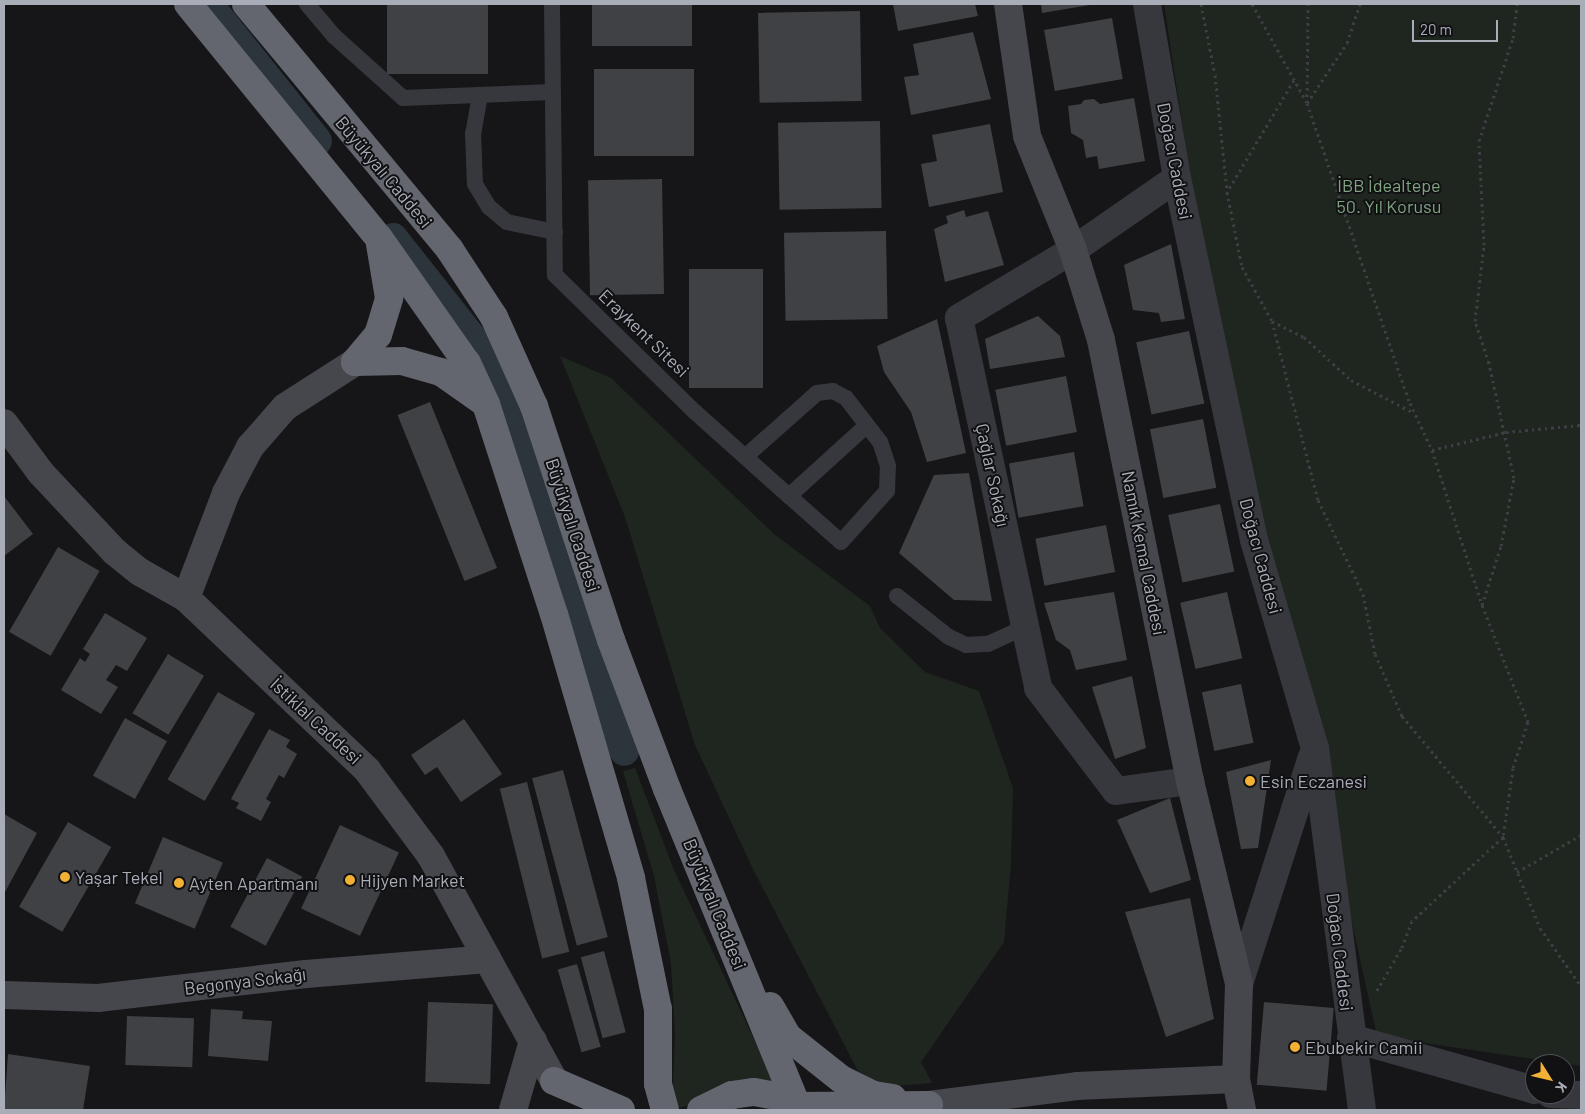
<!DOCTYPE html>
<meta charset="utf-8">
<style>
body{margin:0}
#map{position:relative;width:1585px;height:1114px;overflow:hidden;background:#161618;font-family:Barlow,sans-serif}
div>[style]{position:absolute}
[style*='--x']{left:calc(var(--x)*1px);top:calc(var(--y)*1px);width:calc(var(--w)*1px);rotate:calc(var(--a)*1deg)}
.green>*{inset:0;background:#1e261f}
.canal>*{height:30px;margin:-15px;padding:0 15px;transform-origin:15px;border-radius:15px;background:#2c353c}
.building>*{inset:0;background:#404145;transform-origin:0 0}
.path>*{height:3px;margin-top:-1.5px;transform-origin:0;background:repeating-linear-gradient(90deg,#3d3f44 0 2.5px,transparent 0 6.5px)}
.lane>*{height:16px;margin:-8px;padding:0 8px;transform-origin:8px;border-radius:8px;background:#37383d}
.street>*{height:28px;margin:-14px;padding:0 14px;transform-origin:14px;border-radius:14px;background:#37383d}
.secondary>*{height:28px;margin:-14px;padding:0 14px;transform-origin:14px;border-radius:14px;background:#45474d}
.highway>*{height:28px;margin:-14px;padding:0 14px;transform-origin:14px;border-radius:14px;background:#63666e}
.dots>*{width:14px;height:14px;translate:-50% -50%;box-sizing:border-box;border:2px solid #111113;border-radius:50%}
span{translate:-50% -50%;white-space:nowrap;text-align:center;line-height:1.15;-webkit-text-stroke:4px #111113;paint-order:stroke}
.street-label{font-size:18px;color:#a8adb8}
.park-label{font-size:18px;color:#7fa381}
.poi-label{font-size:18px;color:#a8adb8}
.left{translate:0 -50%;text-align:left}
.frame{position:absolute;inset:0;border:5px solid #a8adb8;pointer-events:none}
.north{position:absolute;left:1525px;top:1054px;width:50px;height:50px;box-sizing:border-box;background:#111113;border:1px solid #4d4f55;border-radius:50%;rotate:126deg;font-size:14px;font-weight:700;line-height:20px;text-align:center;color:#a8adb8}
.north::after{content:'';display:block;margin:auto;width:18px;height:22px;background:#f2b134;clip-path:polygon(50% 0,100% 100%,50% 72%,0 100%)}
.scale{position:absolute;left:1412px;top:20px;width:86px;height:22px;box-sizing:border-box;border:2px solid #a8adb8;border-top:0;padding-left:6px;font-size:15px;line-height:18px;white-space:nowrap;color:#a8adb8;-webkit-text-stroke:4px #111113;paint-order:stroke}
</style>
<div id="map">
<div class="green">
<div style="clip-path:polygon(1164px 4px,1581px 4px,1581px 1066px,1377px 1036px,1196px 216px)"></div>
<div style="clip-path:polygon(560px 356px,611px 378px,774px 534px,870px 606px,880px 628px,925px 672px,979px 691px,1013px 788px,1011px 864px,1004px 942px,921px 1062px,932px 1083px,886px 1087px,858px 1071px,754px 871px,695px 745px,625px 517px)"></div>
<div style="clip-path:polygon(635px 768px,674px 870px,777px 1088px,672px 1109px,675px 1034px,671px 963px,654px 876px,623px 771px)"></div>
</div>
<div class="canal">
<div style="--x:208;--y:4;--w:175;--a:51.5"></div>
<div style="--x:393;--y:238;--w:171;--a:51.7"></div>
<div style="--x:499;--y:372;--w:399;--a:71.7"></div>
</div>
<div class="building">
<div style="left:387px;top:4px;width:101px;height:70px"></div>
<div style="left:592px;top:4px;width:100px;height:42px"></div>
<div style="clip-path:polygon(893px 4px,975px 4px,978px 16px,898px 31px)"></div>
<div style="clip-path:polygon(1041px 4px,1090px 4px,1090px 5px,1042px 13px)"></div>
<div style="left:860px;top:11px;width:90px;height:102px;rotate:89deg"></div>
<div style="left:1112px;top:18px;width:62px;height:69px;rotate:80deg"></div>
<div style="clip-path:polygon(973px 32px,991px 99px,911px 115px,904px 77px,919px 75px,913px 44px)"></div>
<div style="left:694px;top:69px;width:87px;height:100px;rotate:90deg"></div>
<div style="clip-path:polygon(1134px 98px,1145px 161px,1099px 169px,1097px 156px,1086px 158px,1083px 140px,1071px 133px,1068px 106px,1081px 104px,1084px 100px,1094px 99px,1100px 104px)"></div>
<div style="left:880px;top:121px;width:87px;height:102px;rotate:89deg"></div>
<div style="clip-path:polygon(990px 124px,1003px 192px,929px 207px,921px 164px,937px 161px,932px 135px)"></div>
<div style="left:662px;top:179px;width:115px;height:74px;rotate:89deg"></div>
<div style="clip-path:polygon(964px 210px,966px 217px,988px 211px,1004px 265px,945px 282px,934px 229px,948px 223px,946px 216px)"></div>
<div style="left:886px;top:231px;width:88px;height:102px;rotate:89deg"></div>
<div style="clip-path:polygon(1171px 244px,1185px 319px,1161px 322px,1159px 313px,1133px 310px,1124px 265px)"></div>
<div style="left:689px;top:269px;width:74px;height:119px"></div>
<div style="clip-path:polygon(1038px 316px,1060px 336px,1065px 357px,990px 369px,985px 339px)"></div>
<div style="clip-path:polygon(937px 319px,966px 453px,927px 462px,911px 412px,884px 372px,877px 346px)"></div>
<div style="left:1189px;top:331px;width:74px;height:54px;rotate:78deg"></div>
<div style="left:1066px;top:376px;width:57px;height:72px;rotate:79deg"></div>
<div style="left:430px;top:402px;width:179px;height:35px;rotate:68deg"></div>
<div style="left:1203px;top:419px;width:70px;height:54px;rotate:79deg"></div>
<div style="left:1074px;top:452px;width:55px;height:66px;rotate:80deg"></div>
<div style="clip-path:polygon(969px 473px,992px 601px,954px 600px,899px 553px,934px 475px)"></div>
<div style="clip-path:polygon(4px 496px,33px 534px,4px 556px)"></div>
<div style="left:1220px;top:504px;width:69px;height:53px;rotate:78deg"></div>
<div style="left:1106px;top:525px;width:48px;height:72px;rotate:79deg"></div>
<div style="left:58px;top:547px;width:48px;height:98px;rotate:30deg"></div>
<div style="clip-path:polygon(1114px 592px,1127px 660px,1076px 670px,1070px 650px,1056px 640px,1044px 603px)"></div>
<div style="left:1227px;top:592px;width:68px;height:48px;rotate:77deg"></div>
<div style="clip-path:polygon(105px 613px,147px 638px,127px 671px,116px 665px,106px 680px,118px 687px,101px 714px,61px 690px,80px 658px,85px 662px,90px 654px,83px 649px)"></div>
<div style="left:168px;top:654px;width:42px;height:69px;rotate:31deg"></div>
<div style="clip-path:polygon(1132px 676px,1146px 748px,1115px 759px,1092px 687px)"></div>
<div style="left:1241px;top:684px;width:60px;height:40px;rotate:78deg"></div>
<div style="left:218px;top:692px;width:43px;height:101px;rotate:30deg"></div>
<div style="left:125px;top:718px;width:48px;height:66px;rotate:29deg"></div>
<div style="clip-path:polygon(464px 719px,502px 774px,461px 802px,437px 767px,425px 775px,411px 755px)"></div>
<div style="clip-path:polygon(269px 729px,290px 740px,286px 747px,297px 754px,284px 778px,279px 775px,266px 799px,271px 802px,261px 821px,236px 808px,239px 803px,231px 799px)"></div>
<div style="clip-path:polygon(1271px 760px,1258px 848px,1241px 849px,1226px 772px)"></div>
<div style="left:563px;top:770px;width:173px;height:32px;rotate:75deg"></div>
<div style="left:527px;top:782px;width:175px;height:28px;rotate:76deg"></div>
<div style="clip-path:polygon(1170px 798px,1191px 880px,1150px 893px,1117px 820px)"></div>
<div style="clip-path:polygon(4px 814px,37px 833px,4px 894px)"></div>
<div style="left:68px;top:822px;width:50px;height:98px;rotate:30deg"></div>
<div style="left:340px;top:825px;width:65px;height:92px;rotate:25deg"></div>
<div style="left:163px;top:837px;width:65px;height:72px;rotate:23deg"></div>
<div style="left:267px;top:858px;width:40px;height:78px;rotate:28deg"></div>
<div style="clip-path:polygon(1190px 898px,1214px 1019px,1166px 1037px,1125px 912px)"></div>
<div style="left:604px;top:951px;width:84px;height:24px;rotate:75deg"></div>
<div style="left:577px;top:964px;width:86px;height:20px;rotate:74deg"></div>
<div style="left:428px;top:1002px;width:65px;height:80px;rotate:2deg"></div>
<div style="left:1264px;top:1002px;width:70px;height:83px;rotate:5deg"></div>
<div style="clip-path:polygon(211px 1009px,243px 1011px,242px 1019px,272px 1021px,268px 1061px,208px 1056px)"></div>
<div style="left:127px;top:1016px;width:67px;height:49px;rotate:2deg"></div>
<div style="clip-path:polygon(8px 1054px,90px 1066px,83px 1110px,4px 1110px)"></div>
</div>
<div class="path">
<div style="--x:1201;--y:4;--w:72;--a:78.8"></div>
<div style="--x:1215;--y:75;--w:117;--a:84.1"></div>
<div style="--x:1252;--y:4;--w:113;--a:60.9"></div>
<div style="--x:1307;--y:103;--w:317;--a:71.1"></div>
<div style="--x:1410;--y:403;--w:52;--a:64.9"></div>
<div style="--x:1432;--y:450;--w:163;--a:72.1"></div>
<div style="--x:1482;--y:605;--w:126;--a:68.5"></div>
<div style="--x:1528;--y:722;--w:48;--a:108.1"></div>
<div style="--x:1513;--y:768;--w:70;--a:98.2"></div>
<div style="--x:1503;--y:837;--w:98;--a:67.9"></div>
<div style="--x:1540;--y:928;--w:71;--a:54.7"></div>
<div style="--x:1294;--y:80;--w:131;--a:120.9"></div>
<div style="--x:1227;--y:192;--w:76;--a:78.7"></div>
<div style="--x:1242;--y:267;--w:62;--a:60.9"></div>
<div style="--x:1272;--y:321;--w:36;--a:27"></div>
<div style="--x:1304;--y:337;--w:64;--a:42.5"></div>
<div style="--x:1351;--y:380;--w:71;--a:27.6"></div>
<div style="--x:1307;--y:103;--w:72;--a:-56.3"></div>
<div style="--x:1347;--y:43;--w:41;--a:-71.6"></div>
<div style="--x:1307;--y:103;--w:99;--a:-89.4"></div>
<div style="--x:1272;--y:321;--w:185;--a:75.6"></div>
<div style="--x:1318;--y:500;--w:104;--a:64.4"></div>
<div style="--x:1363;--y:594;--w:61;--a:78.7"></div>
<div style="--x:1375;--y:654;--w:68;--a:66.5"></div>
<div style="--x:1402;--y:716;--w:158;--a:50.1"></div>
<div style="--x:1503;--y:837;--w:124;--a:137.3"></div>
<div style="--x:1412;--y:921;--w:30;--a:111"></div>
<div style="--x:1401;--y:949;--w:50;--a:120.2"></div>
<div style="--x:1432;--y:450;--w:76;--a:-13.7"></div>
<div style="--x:1506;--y:432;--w:75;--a:-5.3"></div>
<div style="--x:1482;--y:605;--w:62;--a:-72.1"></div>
<div style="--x:1501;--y:546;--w:69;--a:-79.2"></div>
<div style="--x:1514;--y:478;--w:118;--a:-102.3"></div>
<div style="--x:1489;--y:363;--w:44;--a:-108.4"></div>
<div style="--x:1475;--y:321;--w:77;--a:-83.2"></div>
<div style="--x:1484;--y:245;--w:104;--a:-92.8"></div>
<div style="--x:1479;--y:141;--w:108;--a:-71.7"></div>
<div style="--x:1513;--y:38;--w:34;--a:-83"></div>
<div style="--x:1517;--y:872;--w:74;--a:-30"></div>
</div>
<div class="lane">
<div style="--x:307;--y:4;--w:42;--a:49.8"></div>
<div style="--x:334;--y:36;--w:93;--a:41.9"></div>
<div style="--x:403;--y:98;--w:150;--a:-2.3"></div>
<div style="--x:552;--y:4;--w:271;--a:89.4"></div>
<div style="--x:555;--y:275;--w:196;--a:44.4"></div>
<div style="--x:695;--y:412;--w:126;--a:41.8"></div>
<div style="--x:789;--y:496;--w:69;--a:41.5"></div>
<div style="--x:841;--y:542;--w:69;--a:-48"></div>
<div style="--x:887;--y:491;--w:25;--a:-88"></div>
<div style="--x:888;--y:466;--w:25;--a:-108"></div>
<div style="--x:880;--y:442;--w:56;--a:-127.7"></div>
<div style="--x:846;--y:398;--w:15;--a:-152"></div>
<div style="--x:833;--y:391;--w:16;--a:173"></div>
<div style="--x:817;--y:393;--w:96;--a:138.4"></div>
<div style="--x:480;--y:95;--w:39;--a:100"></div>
<div style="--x:473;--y:133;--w:51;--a:87.8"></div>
<div style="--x:475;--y:184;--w:27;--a:59"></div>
<div style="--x:489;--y:207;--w:23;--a:40"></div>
<div style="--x:507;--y:222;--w:49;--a:11.8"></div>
<div style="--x:789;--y:496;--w:105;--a:-42.3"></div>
<div style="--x:897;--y:596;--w:66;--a:38.3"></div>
<div style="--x:949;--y:637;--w:19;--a:25"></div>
<div style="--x:966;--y:645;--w:22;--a:-3"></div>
<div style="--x:988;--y:644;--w:41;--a:-24.7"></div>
</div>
<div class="street">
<div style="--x:1147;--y:4;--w:177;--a:80.2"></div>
<div style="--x:1177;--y:178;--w:370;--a:78"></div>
<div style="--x:1254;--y:540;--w:217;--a:73.7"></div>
<div style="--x:1315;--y:748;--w:365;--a:82.6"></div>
<div style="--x:1177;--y:178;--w:126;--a:145.3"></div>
<div style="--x:1073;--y:250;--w:133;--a:149.2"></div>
<div style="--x:959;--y:318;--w:378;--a:77.9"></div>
<div style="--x:1038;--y:688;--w:129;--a:52.9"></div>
<div style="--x:1116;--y:791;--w:75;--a:-7.7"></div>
<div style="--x:1239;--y:984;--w:238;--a:-72.2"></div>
<div style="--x:1351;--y:1038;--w:191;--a:15.8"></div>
<div style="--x:1550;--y:1094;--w:31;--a:2"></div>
</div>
<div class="secondary">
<div style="--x:1008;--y:4;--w:133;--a:81.8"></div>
<div style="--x:1027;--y:136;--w:123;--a:68"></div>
<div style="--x:1073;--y:250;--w:94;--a:72.7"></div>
<div style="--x:1101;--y:340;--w:450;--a:78.6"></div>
<div style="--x:1190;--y:781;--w:209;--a:76.4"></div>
<div style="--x:1239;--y:984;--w:95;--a:91.8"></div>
<div style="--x:1236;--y:1079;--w:32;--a:79"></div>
<div style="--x:4;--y:423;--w:62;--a:53.5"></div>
<div style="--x:41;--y:473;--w:108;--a:46.9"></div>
<div style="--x:115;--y:552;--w:32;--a:39"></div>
<div style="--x:140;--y:572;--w:53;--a:29.5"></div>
<div style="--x:186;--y:598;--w:250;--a:43.5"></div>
<div style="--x:367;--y:770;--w:107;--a:53.3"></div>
<div style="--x:431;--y:856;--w:256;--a:61.3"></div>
<div style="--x:186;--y:598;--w:112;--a:-69.1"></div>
<div style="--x:226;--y:493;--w:52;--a:-62.4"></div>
<div style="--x:250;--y:447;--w:53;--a:-48.8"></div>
<div style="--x:285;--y:407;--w:83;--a:-32.7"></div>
<div style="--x:4;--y:995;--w:94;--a:1.8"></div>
<div style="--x:98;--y:998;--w:209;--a:-6.6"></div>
<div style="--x:306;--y:974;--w:182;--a:-4.7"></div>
<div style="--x:929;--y:1105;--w:149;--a:-7.3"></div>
<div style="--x:1077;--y:1086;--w:159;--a:-2.5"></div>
<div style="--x:513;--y:1110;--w:72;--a:-73.8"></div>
</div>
<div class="highway">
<div style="--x:188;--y:4;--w:302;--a:50.8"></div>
<div style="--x:379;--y:238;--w:153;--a:54.9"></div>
<div style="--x:467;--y:363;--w:45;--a:65.1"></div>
<div style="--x:486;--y:404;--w:221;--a:72.1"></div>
<div style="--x:554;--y:614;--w:275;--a:73.7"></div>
<div style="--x:631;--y:878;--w:134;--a:78.4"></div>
<div style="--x:658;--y:1009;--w:75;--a:90"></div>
<div style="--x:658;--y:1084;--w:27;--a:75"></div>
<div style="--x:246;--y:4;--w:320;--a:50.3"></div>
<div style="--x:450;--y:250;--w:80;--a:56.7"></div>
<div style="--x:494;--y:317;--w:98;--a:65.8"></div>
<div style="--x:534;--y:406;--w:246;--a:71.8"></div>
<div style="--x:611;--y:640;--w:159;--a:69.4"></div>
<div style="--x:667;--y:789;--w:343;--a:67.7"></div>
<div style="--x:797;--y:1106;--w:132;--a:-0.4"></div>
<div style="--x:355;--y:362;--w:47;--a:-1.2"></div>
<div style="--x:402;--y:361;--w:41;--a:15.8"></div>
<div style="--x:441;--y:372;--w:54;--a:35.2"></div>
<div style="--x:355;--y:362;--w:35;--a:-50"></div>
<div style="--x:378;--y:335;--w:39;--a:-73"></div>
<div style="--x:389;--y:298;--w:55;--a:-99.5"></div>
<div style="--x:770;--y:1006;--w:36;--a:60"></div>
<div style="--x:788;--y:1037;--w:68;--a:38.4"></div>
<div style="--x:841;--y:1079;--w:37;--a:26"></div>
<div style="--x:874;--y:1095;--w:19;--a:9"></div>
<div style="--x:554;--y:1081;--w:73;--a:23.4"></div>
<div style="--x:701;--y:1110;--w:34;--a:-26"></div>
<div style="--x:732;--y:1095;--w:22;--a:-8"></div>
<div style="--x:754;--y:1092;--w:23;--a:10"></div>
<div style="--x:777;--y:1096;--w:29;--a:29"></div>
</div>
<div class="dots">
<div style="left:1250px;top:781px;background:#f2b134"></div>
<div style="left:65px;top:877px;background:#f2b134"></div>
<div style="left:350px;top:880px;background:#f2b134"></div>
<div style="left:179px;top:883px;background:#f2b134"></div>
<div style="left:1295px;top:1047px;background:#f2b134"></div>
</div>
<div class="street-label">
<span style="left:1175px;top:161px;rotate:79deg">Doğacı Caddesi</span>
<span style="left:384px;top:172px;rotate:50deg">Büyükyalı Caddesi</span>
<span style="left:644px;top:333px;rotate:44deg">Eraykent Sitesi</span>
<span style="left:993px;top:475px;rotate:78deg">Çağlar Sokağı</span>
<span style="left:573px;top:525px;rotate:72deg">Büyükyalı Caddesi</span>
<span style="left:1144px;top:553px;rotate:79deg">Namık Kemal Caddesi</span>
<span style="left:1261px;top:556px;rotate:75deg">Doğacı Caddesi</span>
<span style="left:316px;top:721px;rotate:43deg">İstiklal Caddesi</span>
<span style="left:715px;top:904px;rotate:68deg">Büyükyalı Caddesi</span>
<span style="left:1340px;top:952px;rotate:83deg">Doğacı Caddesi</span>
<span style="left:245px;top:981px;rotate:-7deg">Begonya Sokağı</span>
</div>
<div class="park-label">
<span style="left:1389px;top:196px">İBB İdealtepe<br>50. Yıl Korusu</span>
</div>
<div class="poi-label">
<span class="left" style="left:1260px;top:781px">Esin Eczanesi</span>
<span class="left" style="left:75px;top:877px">Yaşar Tekel</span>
<span class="left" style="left:360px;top:880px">Hijyen Market</span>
<span class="left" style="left:189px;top:883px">Ayten Apartmanı</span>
<span class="left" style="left:1305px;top:1047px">Ebubekir Camii</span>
</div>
<div class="frame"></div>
<div class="north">K</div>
<div class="scale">20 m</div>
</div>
